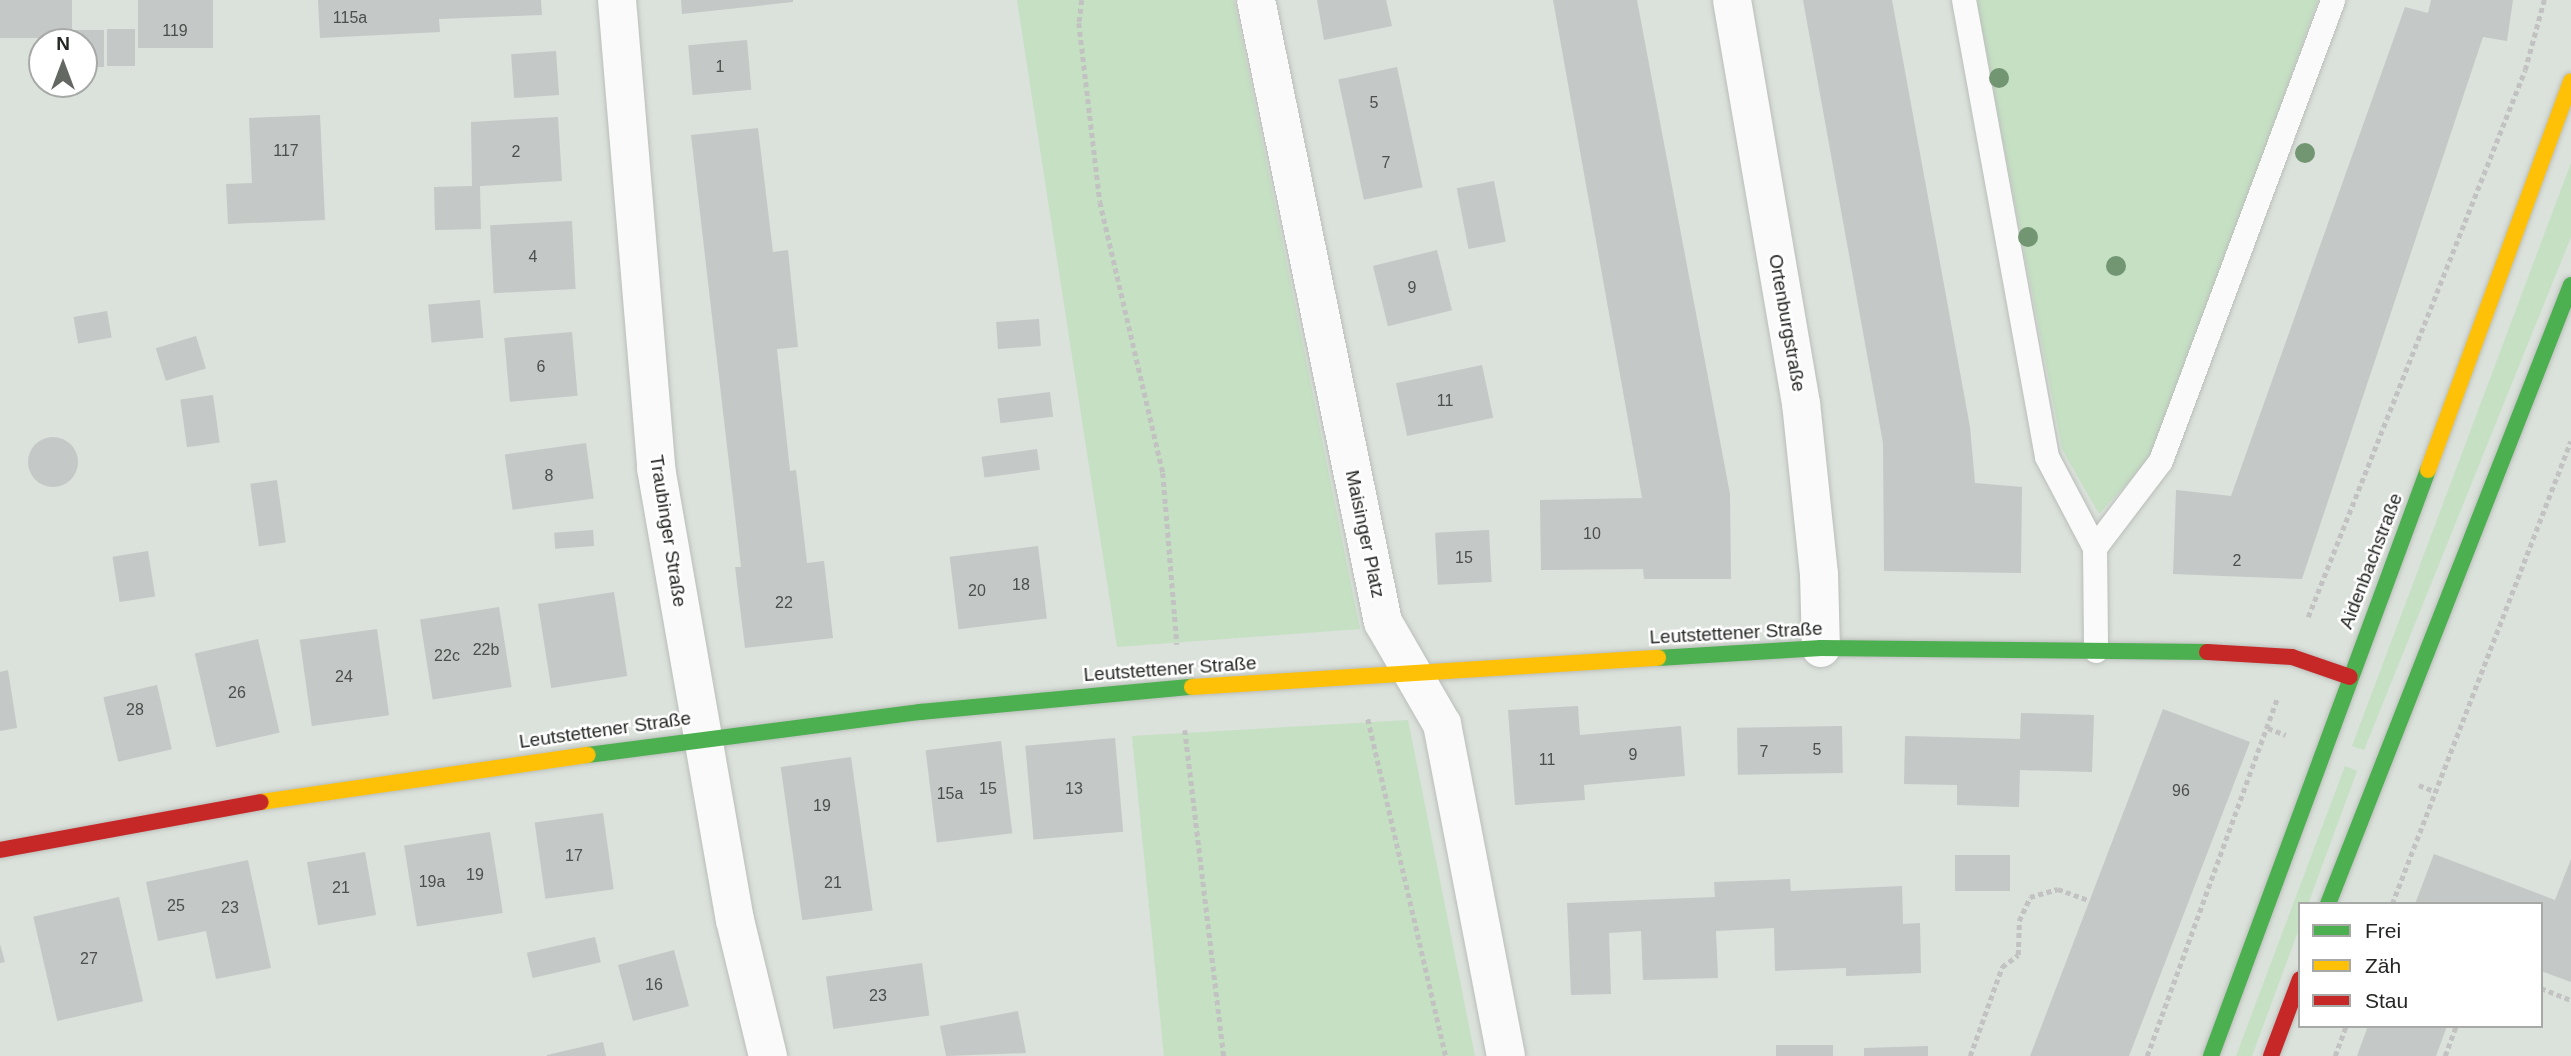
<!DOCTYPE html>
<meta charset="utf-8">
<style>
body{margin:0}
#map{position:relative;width:2571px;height:1056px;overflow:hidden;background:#dbe1db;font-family:Helvetica,sans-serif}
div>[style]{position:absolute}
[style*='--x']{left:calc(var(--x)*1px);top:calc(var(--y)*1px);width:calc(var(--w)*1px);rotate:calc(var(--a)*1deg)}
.green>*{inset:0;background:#c6e0c4}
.building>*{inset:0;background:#c4c8c7;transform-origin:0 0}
.round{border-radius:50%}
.path>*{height:4.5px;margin-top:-2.25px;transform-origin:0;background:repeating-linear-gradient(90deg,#c1c2c1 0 5px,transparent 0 8.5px)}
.roads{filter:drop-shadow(0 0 2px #babeba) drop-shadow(0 0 2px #babeba)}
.lane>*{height:24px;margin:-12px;padding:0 12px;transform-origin:12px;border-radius:12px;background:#fafafa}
.street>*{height:38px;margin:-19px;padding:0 19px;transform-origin:19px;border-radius:19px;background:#fafafa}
.fast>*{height:16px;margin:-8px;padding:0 8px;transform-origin:8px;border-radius:8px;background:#4caf50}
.slow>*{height:16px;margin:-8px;padding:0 8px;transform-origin:8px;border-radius:8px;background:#ffc107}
.jam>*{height:16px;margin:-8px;padding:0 8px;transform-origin:8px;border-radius:8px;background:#c62828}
.trees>*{width:20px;height:20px;margin:-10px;border-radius:50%;background:#729572}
span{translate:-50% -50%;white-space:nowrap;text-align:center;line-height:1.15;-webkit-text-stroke:5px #fff;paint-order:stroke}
.number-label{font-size:16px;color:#4c4f4c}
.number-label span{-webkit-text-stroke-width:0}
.street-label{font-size:19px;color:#242723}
.legend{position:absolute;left:2298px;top:902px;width:245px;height:126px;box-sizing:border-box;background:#fff;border:2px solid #a7a9a7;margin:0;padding:9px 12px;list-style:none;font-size:21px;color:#242723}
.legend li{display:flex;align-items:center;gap:14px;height:35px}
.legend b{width:35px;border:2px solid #a7a9a7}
.north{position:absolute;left:28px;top:28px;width:70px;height:70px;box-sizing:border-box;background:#fff;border:2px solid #a7a9a7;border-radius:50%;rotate:0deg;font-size:19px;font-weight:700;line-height:28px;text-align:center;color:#242723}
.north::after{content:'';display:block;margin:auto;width:24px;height:32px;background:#646863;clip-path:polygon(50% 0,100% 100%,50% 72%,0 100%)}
</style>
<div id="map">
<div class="green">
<div style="clip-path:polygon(1017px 0,1234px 0,1360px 629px,1117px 647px)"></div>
<div style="clip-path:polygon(1976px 0,2318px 0,2195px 346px,2151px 457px,2099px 514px,2062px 449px)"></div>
<div style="clip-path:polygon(2571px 163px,2571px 237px,2364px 750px,2352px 746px)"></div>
<div style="clip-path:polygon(1408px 720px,1475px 1056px,1164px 1056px,1132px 736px)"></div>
<div style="clip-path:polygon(2345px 766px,2357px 771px,2308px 904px,2300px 904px,2300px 926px,2252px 1056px,2236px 1056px)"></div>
</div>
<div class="building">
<div style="left:0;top:0;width:72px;height:38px"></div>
<div style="left:138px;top:0;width:75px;height:48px"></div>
<div style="clip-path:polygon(318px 0,541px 0,542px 15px,439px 19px,440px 32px,320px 38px)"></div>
<div style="clip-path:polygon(681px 0,793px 0,793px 2px,682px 14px)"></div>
<div style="clip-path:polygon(1317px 0,1386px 0,1392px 26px,1324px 40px)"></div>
<div style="clip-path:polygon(1553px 0,1637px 0,1730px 494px,1731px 579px,1644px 579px,1643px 569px,1541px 570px,1540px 500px,1642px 498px)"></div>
<div style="clip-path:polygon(1803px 0,1892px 0,1970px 427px,1975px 483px,2022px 487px,2021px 573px,1884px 571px,1883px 443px)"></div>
<div style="clip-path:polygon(2431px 0,2513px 0,2507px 41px,2483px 37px,2302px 579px,2173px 574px,2176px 490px,2231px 496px,2405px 7px,2428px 13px)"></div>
<div style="left:107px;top:29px;width:28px;height:37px"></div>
<div style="clip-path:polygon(74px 30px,104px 30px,104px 67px,84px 67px,84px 42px,74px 42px)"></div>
<div style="left:747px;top:40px;width:50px;height:59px;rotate:85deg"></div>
<div style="left:556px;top:51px;width:44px;height:45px;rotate:86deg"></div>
<div style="left:1397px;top:67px;width:123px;height:60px;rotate:78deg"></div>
<div style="clip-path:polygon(320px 115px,325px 220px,228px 224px,226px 184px,252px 183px,249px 118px)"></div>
<div style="clip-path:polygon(558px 117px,562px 181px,480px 186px,481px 229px,435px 230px,434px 187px,472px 186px,471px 122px)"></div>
<div style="clip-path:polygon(758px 128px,773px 252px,788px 250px,798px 347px,777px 349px,790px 471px,796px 470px,807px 563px,824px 561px,833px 638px,745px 648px,735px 567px,741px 567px,691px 135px)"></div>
<div style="left:1494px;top:181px;width:62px;height:38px;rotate:79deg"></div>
<div style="left:572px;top:221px;width:68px;height:82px;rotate:87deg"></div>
<div style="left:1437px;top:250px;width:62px;height:66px;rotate:76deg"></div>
<div style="left:480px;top:300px;width:38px;height:52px;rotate:85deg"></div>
<div style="left:107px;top:311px;width:27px;height:34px;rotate:80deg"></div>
<div style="left:1039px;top:319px;width:27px;height:43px;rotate:86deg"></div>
<div style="left:572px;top:332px;width:64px;height:68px;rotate:85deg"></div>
<div style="left:196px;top:336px;width:34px;height:42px;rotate:73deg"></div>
<div style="left:1482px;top:365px;width:54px;height:88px;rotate:78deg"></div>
<div style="left:1050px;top:392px;width:25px;height:53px;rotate:83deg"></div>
<div style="left:213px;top:395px;width:48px;height:33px;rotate:82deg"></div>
<div class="round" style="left:28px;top:437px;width:50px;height:50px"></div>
<div style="left:586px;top:443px;width:56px;height:82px;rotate:82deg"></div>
<div style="left:1037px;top:449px;width:21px;height:56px;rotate:82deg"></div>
<div style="left:277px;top:480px;width:63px;height:27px;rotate:82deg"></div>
<div style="left:593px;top:530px;width:16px;height:39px;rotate:86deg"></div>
<div style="left:1489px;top:530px;width:52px;height:54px;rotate:87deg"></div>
<div style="left:1038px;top:546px;width:73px;height:89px;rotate:83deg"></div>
<div style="left:148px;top:551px;width:46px;height:36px;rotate:81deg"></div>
<div style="left:614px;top:592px;width:85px;height:77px;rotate:81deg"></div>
<div style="left:499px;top:607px;width:81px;height:80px;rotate:81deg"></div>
<div style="left:377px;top:629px;width:87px;height:78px;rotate:82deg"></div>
<div style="left:258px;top:639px;width:96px;height:65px;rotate:77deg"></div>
<div style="clip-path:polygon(8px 670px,17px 728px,0 731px,0 672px)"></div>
<div style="left:157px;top:685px;width:66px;height:55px;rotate:77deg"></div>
<div style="clip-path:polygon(1578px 706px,1580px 735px,1681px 726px,1685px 776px,1584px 785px,1585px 800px,1515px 805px,1508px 710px)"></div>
<div style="clip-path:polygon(2163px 709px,2250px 742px,2200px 872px,2129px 1056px,2030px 1056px)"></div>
<div style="clip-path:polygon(2021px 713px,2094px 715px,2092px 772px,2020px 770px,2019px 807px,1957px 805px,1957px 785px,1904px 784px,1905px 736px,2020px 739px)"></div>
<div style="left:1842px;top:726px;width:47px;height:105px;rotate:89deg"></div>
<div style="left:1115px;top:738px;width:94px;height:90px;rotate:85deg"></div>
<div style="left:1001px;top:741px;width:93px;height:76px;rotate:83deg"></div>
<div style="left:851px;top:757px;width:155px;height:71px;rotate:82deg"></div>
<div style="left:603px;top:813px;width:77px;height:69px;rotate:82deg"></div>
<div style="left:490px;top:832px;width:82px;height:87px;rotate:81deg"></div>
<div style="left:365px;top:852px;width:64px;height:59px;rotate:80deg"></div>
<div style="clip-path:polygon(2434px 854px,2555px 900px,2571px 859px,2571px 982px,2541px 971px,2541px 904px,2415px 904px)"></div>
<div style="left:1955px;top:855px;width:55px;height:36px"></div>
<div style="clip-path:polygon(248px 860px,271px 968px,216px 979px,206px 931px,158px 941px,146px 882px)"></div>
<div style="clip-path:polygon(1790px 879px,1791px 891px,1902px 886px,1903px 924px,1920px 923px,1921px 973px,1846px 976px,1846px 968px,1775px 971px,1774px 928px,1716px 931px,1718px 978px,1643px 980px,1641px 931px,1609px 933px,1611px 994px,1571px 995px,1567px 903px,1715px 897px,1714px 882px)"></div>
<div style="left:119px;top:897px;width:107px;height:88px;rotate:77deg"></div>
<div style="left:595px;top:937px;width:26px;height:70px;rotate:77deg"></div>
<div style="clip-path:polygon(0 944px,5px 962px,0 963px)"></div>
<div style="left:674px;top:950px;width:58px;height:58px;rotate:75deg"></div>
<div style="left:922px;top:963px;width:53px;height:97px;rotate:82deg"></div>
<div style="clip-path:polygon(1018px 1011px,1026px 1053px,946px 1056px,940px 1026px)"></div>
<div style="clip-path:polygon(2368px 1026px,2447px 1026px,2436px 1056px,2357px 1056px)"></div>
<div style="clip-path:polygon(603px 1042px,606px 1056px,547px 1056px,547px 1055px)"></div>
<div style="left:1776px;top:1045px;width:57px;height:11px"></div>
<div style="clip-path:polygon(1928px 1046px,1928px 1056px,1864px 1056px,1864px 1048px)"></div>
</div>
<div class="path">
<div style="--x:1082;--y:0;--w:23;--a:97"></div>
<div style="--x:1079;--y:23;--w:180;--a:83.3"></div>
<div style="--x:1100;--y:202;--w:278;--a:76.9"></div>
<div style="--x:1163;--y:473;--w:172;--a:85.3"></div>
<div style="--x:2308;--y:617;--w:588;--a:-68.36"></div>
<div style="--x:2525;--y:70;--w:73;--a:-74.8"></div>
<div style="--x:1368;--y:719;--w:346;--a:77"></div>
<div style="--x:2268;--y:728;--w:19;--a:21"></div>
<div style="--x:1185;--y:730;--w:328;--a:83.2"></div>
<div style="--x:2419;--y:785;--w:16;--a:22"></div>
<div style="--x:2392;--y:904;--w:496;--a:-68.9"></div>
<div style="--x:2541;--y:988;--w:32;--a:22"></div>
<div style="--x:1970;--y:1056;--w:95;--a:-70.2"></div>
<div style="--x:2002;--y:967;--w:20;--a:-37"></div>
<div style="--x:2018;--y:955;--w:34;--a:-88"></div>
<div style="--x:2019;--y:921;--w:26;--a:-65"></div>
<div style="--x:2030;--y:897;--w:29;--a:-16"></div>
<div style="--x:2058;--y:889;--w:33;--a:20"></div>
<div style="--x:2147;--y:1056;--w:382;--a:-70"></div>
<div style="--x:2335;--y:1056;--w:32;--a:-70"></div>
<div style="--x:2445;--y:1056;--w:32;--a:-70"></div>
</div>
<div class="roads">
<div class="lane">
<div style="--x:1964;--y:0;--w:464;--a:79.7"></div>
<div style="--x:2047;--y:457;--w:103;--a:62.2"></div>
<div style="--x:2095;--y:548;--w:103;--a:89.4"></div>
<div style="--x:2095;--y:548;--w:109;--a:-52.8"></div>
<div style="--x:2161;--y:461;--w:492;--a:-69.5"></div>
</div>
<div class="street">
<div style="--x:617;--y:0;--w:470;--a:85.2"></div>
<div style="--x:656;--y:468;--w:459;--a:80.1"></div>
<div style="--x:735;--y:920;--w:140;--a:76.4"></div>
<div style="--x:1256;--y:0;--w:635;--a:78.46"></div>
<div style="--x:1383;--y:622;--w:118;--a:60"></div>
<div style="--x:1442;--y:724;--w:338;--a:79.1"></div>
<div style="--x:1732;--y:0;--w:409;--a:80.3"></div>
<div style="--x:1801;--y:403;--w:172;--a:84"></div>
<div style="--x:1819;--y:574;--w:74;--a:88.5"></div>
</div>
<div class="fast">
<div style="--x:1658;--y:658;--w:163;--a:-3.5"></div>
<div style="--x:1821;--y:648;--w:386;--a:0.6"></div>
<div style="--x:588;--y:755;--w:335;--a:-7.4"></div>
<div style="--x:920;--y:712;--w:273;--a:-5.3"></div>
<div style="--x:2328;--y:904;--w:665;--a:-68.57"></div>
<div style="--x:2211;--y:1056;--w:625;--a:-69.68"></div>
</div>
<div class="slow">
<div style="--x:2428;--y:470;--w:414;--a:-69.8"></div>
<div style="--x:1192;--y:687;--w:467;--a:-3.6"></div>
<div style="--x:261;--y:802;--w:330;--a:-8.2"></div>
</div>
<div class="jam">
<div style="--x:2207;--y:652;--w:85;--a:3.4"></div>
<div style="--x:2292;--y:657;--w:61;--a:19"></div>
<div style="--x:0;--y:850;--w:265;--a:-10.4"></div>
<div style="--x:2271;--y:1056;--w:82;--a:-69.4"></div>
</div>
</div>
<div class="trees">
<div style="left:1999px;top:78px"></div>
<div style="left:2305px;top:153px"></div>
<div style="left:2028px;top:237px"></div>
<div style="left:2116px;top:266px"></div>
</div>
<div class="number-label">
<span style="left:350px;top:18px">115a</span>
<span style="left:175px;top:31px">119</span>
<span style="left:720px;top:67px">1</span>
<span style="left:1374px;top:103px">5</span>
<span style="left:286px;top:151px">117</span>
<span style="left:516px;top:152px">2</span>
<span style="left:1386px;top:163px">7</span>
<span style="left:533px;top:257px">4</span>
<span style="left:1412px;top:288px">9</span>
<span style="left:541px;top:367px">6</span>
<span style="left:1445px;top:401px">11</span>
<span style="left:549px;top:476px">8</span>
<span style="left:1592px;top:534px">10</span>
<span style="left:1464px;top:558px">15</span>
<span style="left:2237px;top:561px">2</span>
<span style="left:1021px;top:585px">18</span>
<span style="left:977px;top:591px">20</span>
<span style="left:784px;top:603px">22</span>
<span style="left:486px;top:650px">22b</span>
<span style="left:447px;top:656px">22c</span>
<span style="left:344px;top:677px">24</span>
<span style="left:237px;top:693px">26</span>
<span style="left:135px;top:710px">28</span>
<span style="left:1817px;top:750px">5</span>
<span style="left:1764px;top:752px">7</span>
<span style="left:1633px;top:755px">9</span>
<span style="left:1547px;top:760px">11</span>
<span style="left:988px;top:789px">15</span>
<span style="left:1074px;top:789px">13</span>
<span style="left:2181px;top:791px">96</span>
<span style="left:950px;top:794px">15a</span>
<span style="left:822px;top:806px">19</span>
<span style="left:574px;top:856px">17</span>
<span style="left:475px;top:875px">19</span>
<span style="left:432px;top:882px">19a</span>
<span style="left:833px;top:883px">21</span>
<span style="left:341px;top:888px">21</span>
<span style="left:176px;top:906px">25</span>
<span style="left:230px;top:908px">23</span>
<span style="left:89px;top:959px">27</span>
<span style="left:654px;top:985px">16</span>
<span style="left:878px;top:996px">23</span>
</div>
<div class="street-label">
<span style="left:1787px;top:323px;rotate:80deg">Ortenburgstraße</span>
<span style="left:668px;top:531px;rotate:81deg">Traubinger Straße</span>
<span style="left:1365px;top:534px;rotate:78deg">Maisinger Platz</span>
<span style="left:2371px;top:561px;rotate:-69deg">Aidenbachstraße</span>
<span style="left:1736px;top:633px;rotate:-3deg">Leutstettener Straße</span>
<span style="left:1170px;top:669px;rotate:-4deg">Leutstettener Straße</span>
<span style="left:605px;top:730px;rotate:-8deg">Leutstettener Straße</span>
</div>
<ul class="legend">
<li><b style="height:9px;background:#4caf50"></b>Frei</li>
<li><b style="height:9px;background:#ffc107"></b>Zäh</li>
<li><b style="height:9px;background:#c62828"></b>Stau</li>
</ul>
<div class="north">N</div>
</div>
